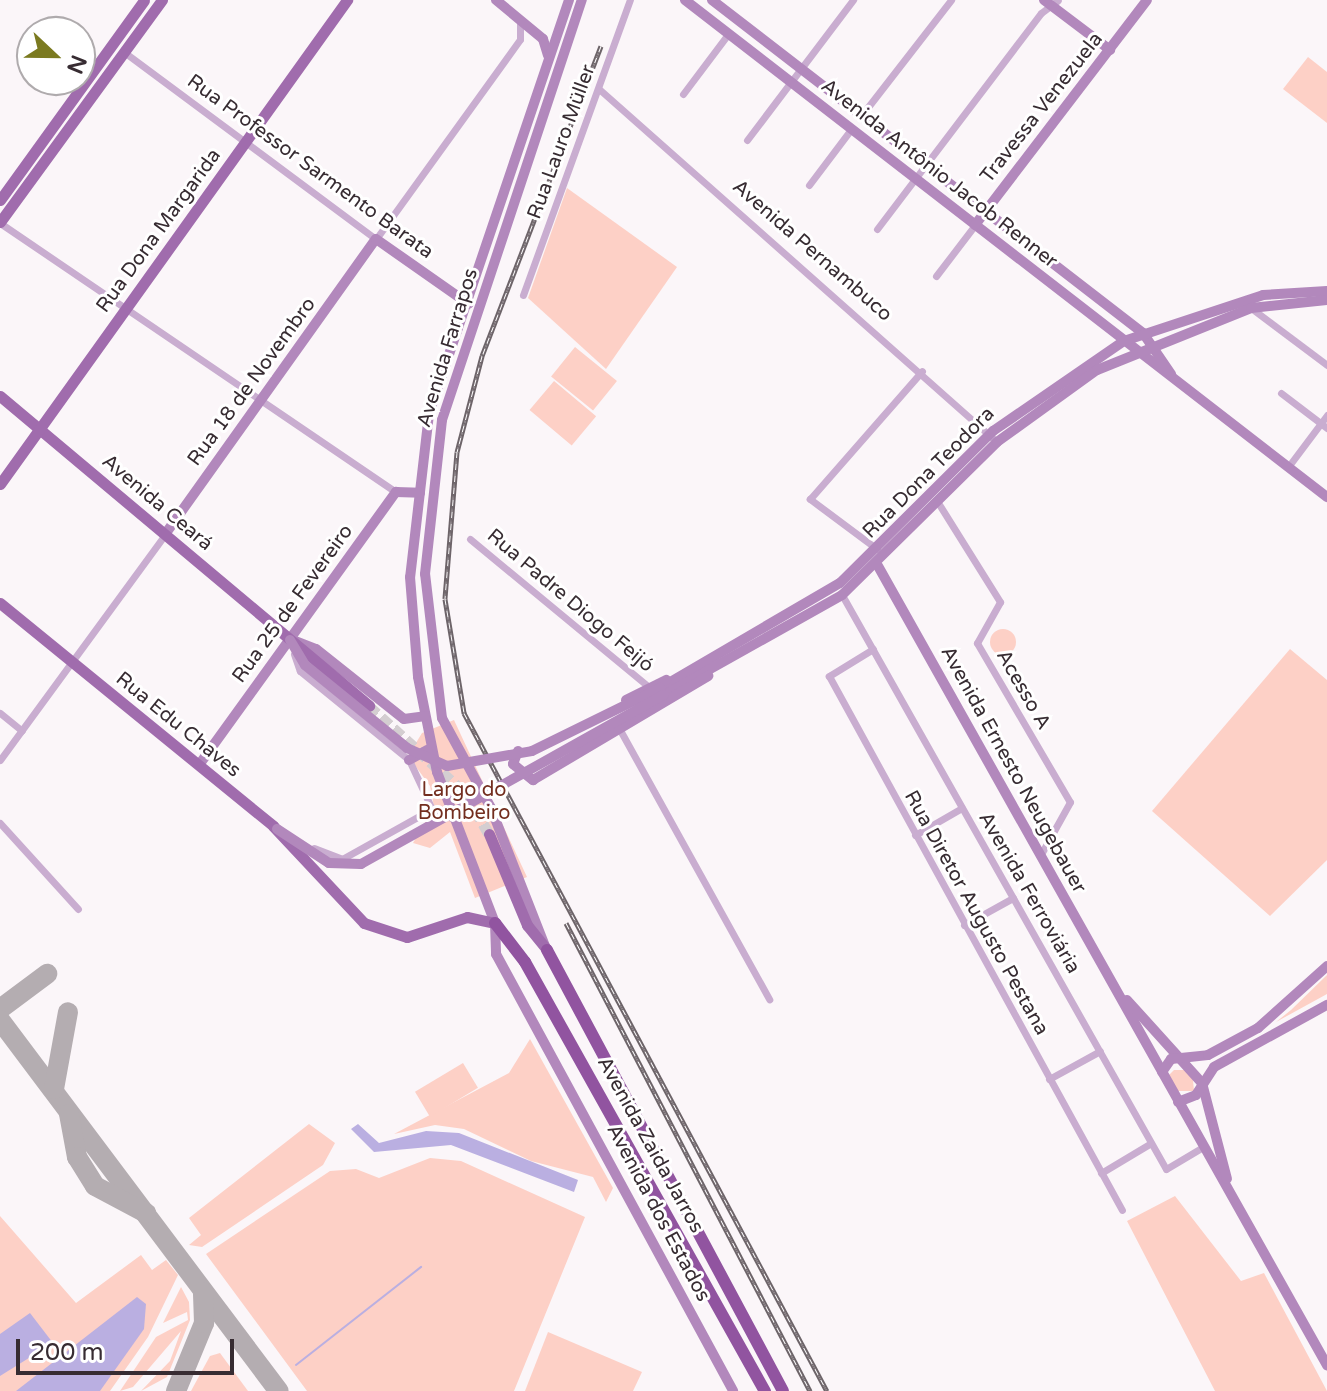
<!DOCTYPE html>
<meta charset="utf-8">
<style>
body{margin:0}
#map{position:relative;width:1327px;height:1391px;overflow:hidden;background:#fbf6f9;font-family:"Varela Round",sans-serif}
div>[style]{position:absolute}
[style*='--x']{left:calc(var(--x)*1px);top:calc(var(--y)*1px);width:calc(var(--w)*1px);rotate:calc(var(--a)*1deg)}
.green>*{inset:0;background:#fdd0c6;transform-origin:0 0}
.round{border-radius:50%}
.water>*{inset:0;background:#baafe1}
.stream>*{height:2px;margin:-1px;padding:0 1px;transform-origin:1px;border-radius:1px;background:#baafe1}
.taxiway>*{height:20px;margin:-10px;padding:0 10px;transform-origin:10px;border-radius:10px;background:#b4adb1}
.primary-tunnel>*{height:11px;margin-top:-5.5px;transform-origin:0;background:repeating-linear-gradient(90deg,#d4ced1 0 11px,transparent 0 16.5px)}
.street>*{height:7px;margin:-3.5px;padding:0 3.5px;transform-origin:3.5px;border-radius:3.5px;background:#c9add0}
.secondary>*{height:10px;margin:-5px;padding:0 5px;transform-origin:5px;border-radius:5px;background:#b288bc}
.primary>*{height:11px;margin:-5.5px;padding:0 5.5px;transform-origin:5.5px;border-radius:5.5px;background:#a06cad}
.highway>*{height:12px;margin:-6px;padding:0 6px;transform-origin:6px;border-radius:6px;background:#9154a0}
.rail>*{height:5px;margin-top:-2.5px;transform-origin:0;background:repeating-linear-gradient(90deg,#fff 0 6px,#6d6469 0 12px);box-sizing:border-box;border-block:2px solid #6d6469}
.secondary-bridge>*{height:10px;margin:-5px;padding:0 5px;transform-origin:5px;border-radius:5px;background:#b288bc}
span{translate:-50% -50%;white-space:nowrap;text-align:center;line-height:1.15;-webkit-text-stroke:6px #fff;paint-order:stroke}
.street-label{font-size:20px;color:#372c32}
.park-label{font-size:20px;color:#732e1f}
.north{position:absolute;left:16px;top:16px;width:80px;height:80px;box-sizing:border-box;background:#fff;border:2px solid #afabad;border-radius:50%;rotate:112deg;font-size:22px;font-weight:700;line-height:32px;text-align:center;color:#372c32}
.north::after{content:'';display:block;margin:auto;width:28px;height:36px;background:#7b7a20;clip-path:polygon(50% 0,100% 100%,50% 72%,0 100%)}
.scale{position:absolute;left:16px;top:1339px;width:218px;height:36px;box-sizing:border-box;border:4px solid #372c32;border-top:0;padding-left:10px;font-size:24px;line-height:28px;white-space:nowrap;color:#372c32;-webkit-text-stroke:6px #fff;paint-order:stroke}
</style>
<div id="map">
<div class="green">
<div style="clip-path:polygon(1308px 57px,1327px 72px,1327px 123px,1283px 89px)"></div>
<div style="clip-path:polygon(567px 188px,677px 267px,606px 369px,528px 298px)"></div>
<div style="left:575px;top:347px;width:54px;height:38px;rotate:39deg"></div>
<div style="left:554px;top:381px;width:55px;height:38px;rotate:40deg"></div>
<div class="round" style="left:990px;top:629px;width:26px;height:26px"></div>
<div style="clip-path:polygon(1290px 649px,1327px 680px,1327px 860px,1270px 916px,1152px 811px)"></div>
<div style="clip-path:polygon(454px 720px,527px 877px,475px 898px,450px 832px,430px 848px,413px 843px,434px 807px,430px 786px,408px 756px,422px 733px)"></div>
<div style="clip-path:polygon(1327px 975px,1327px 994px,1276px 1022px,1291px 1010px)"></div>
<div style="clip-path:polygon(530px 1039px,613px 1188px,606px 1202px,593px 1177px,531px 1161px,464px 1129px,435px 1125px,394px 1134px,509px 1073px)"></div>
<div style="left:463px;top:1063px;width:29px;height:56px;rotate:59deg"></div>
<div style="clip-path:polygon(1174px 1070px,1192px 1070px,1194px 1091px,1176px 1091px,1168px 1076px)"></div>
<div style="clip-path:polygon(309px 1124px,335px 1143px,323px 1165px,202px 1247px,189px 1245px,201px 1235px,189px 1218px)"></div>
<div style="clip-path:polygon(430px 1158px,461px 1161px,585px 1217px,514px 1391px,307px 1391px,206px 1254px,330px 1171px,356px 1169px,379px 1178px)"></div>
<div style="clip-path:polygon(1175px 1196px,1241px 1281px,1264px 1273px,1327px 1391px,1215px 1391px,1127px 1221px)"></div>
<div style="clip-path:polygon(0 1216px,76px 1303px,141px 1255px,152px 1270px,166px 1260px,178px 1275px,148px 1337px,110px 1391px,0 1391px)"></div>
<div style="clip-path:polygon(181px 1287px,189px 1302px,190px 1320px,167px 1377px,141px 1391px,170px 1361px,181px 1331px,133px 1387px,120px 1391px,156px 1337px,188px 1320px,187px 1312px,163px 1323px)"></div>
<div style="clip-path:polygon(548px 1332px,642px 1372px,633px 1391px,525px 1391px)"></div>
<div style="clip-path:polygon(220px 1353px,248px 1391px,191px 1391px,210px 1356px)"></div>
</div>
<div class="water">
<div style="clip-path:polygon(358px 1124px,379px 1143px,426px 1131px,459px 1133px,578px 1180px,574px 1192px,451px 1145px,374px 1152px,351px 1129px)"></div>
<div style="clip-path:polygon(137px 1297px,146px 1304px,144px 1329px,100px 1391px,16px 1391px)"></div>
<div style="clip-path:polygon(30px 1313px,53px 1343px,0 1376px,0 1334px)"></div>
</div>
<div class="stream">
<div style="--x:296;--y:1365;--w:159;--a:-38.1"></div>
</div>
<div class="taxiway">
<div style="--x:0;--y:1009;--w:59;--a:-36.7"></div>
<div style="--x:0;--y:1020;--w:464;--a:53.1"></div>
<div style="--x:54;--y:1089;--w:78;--a:-79.7"></div>
<div style="--x:69;--y:1114;--w:44;--a:79.5"></div>
<div style="--x:77;--y:1157;--w:34;--a:58"></div>
<div style="--x:95;--y:1186;--w:58;--a:27.9"></div>
<div style="--x:176;--y:1391;--w:74;--a:-67.6"></div>
<div style="--x:204;--y:1323;--w:31;--a:-92"></div>
</div>
<div class="primary-tunnel">
<div style="--x:369;--y:706;--w:132;--a:42.2"></div>
<div style="--x:467;--y:795;--w:45;--a:60.6"></div>
</div>
<div class="street">
<div style="--x:124;--y:52;--w:314;--a:36.6"></div>
<div style="--x:376;--y:239;--w:246;--a:-54.2"></div>
<div style="--x:520;--y:39;--w:17;--a:-90"></div>
<div style="--x:599;--y:89;--w:532;--a:41.57"></div>
<div style="--x:683;--y:94;--w:75;--a:-53.1"></div>
<div style="--x:861;--y:116;--w:147;--a:-52.2"></div>
<div style="--x:747;--y:140;--w:176;--a:-52.9"></div>
<div style="--x:809;--y:185;--w:71;--a:-53"></div>
<div style="--x:0;--y:223;--w:479;--a:34.2"></div>
<div style="--x:877;--y:229;--w:271;--a:-52.8"></div>
<div style="--x:1041;--y:13;--w:21;--a:-37"></div>
<div style="--x:936;--y:276;--w:64;--a:-52.6"></div>
<div style="--x:523;--y:295;--w:314;--a:-70.1"></div>
<div style="--x:1251;--y:308;--w:95;--a:36.9"></div>
<div style="--x:1281;--y:393;--w:58;--a:37.3"></div>
<div style="--x:1288;--y:467;--w:65;--a:-53.1"></div>
<div style="--x:937;--y:501;--w:119;--a:58"></div>
<div style="--x:1000;--y:602;--w:47;--a:119.3"></div>
<div style="--x:977;--y:643;--w:184;--a:59.7"></div>
<div style="--x:1070;--y:802;--w:62;--a:119.1"></div>
<div style="--x:470;--y:539;--w:232;--a:39.6"></div>
<div style="--x:877;--y:549;--w:84;--a:-143.3"></div>
<div style="--x:810;--y:499;--w:170;--a:-48.8"></div>
<div style="--x:842;--y:595;--w:659;--a:60.56"></div>
<div style="--x:1166;--y:1169;--w:43;--a:-30.7"></div>
<div style="--x:873;--y:649;--w:52;--a:148.5"></div>
<div style="--x:829;--y:676;--w:609;--a:61.25"></div>
<div style="--x:294;--y:654;--w:18;--a:71"></div>
<div style="--x:300;--y:671;--w:141;--a:39.2"></div>
<div style="--x:409;--y:760;--w:54;--a:64.9"></div>
<div style="--x:0;--y:713;--w:28;--a:39"></div>
<div style="--x:620;--y:730;--w:308;--a:61"></div>
<div style="--x:0;--y:760;--w:281;--a:-53.8"></div>
<div style="--x:0;--y:823;--w:116;--a:47.8"></div>
<div style="--x:915;--y:835;--w:54;--a:-29.9"></div>
<div style="--x:314;--y:848;--w:30;--a:21"></div>
<div style="--x:342;--y:859;--w:103;--a:-29.1"></div>
<div style="--x:432;--y:809;--w:21;--a:25"></div>
<div style="--x:964;--y:925;--w:56;--a:-28.9"></div>
<div style="--x:1049;--y:1079;--w:58;--a:-28.8"></div>
<div style="--x:1101;--y:1173;--w:58;--a:-31"></div>
</div>
<div class="secondary">
<div style="--x:496;--y:0;--w:61;--a:39.7"></div>
<div style="--x:543;--y:39;--w:17;--a:73"></div>
<div style="--x:569;--y:0;--w:437;--a:108.7"></div>
<div style="--x:429;--y:414;--w:164;--a:96.6"></div>
<div style="--x:410;--y:577;--w:100;--a:85.4"></div>
<div style="--x:418;--y:677;--w:97;--a:78.7"></div>
<div style="--x:437;--y:772;--w:162;--a:69"></div>
<div style="--x:495;--y:923;--w:31;--a:88"></div>
<div style="--x:496;--y:954;--w:497;--a:61.5"></div>
<div style="--x:685;--y:0;--w:812;--a:37.75"></div>
<div style="--x:712;--y:0;--w:545;--a:37.69"></div>
<div style="--x:1143;--y:333;--w:50;--a:55.7"></div>
<div style="--x:1044;--y:0;--w:83;--a:37.1"></div>
<div style="--x:975;--y:225;--w:283;--a:-52.6"></div>
<div style="--x:166;--y:533;--w:361;--a:-54.5"></div>
<div style="--x:376;--y:239;--w:113;--a:35"></div>
<div style="--x:878;--y:566;--w:917;--a:60.67"></div>
<div style="--x:295;--y:641;--w:22;--a:21"></div>
<div style="--x:316;--y:649;--w:112;--a:38.5"></div>
<div style="--x:404;--y:719;--w:21;--a:-8"></div>
<div style="--x:660;--y:688;--w:208;--a:-30.3"></div>
<div style="--x:840;--y:583;--w:216;--a:-44.8"></div>
<div style="--x:993;--y:431;--w:159;--a:-34.5"></div>
<div style="--x:1124;--y:341;--w:146;--a:-18.3"></div>
<div style="--x:1263;--y:295;--w:64;--a:-3.6"></div>
<div style="--x:664;--y:695;--w:204;--a:-29.3"></div>
<div style="--x:842;--y:595;--w:218;--a:-44.6"></div>
<div style="--x:997;--y:442;--w:123;--a:-35.8"></div>
<div style="--x:1097;--y:370;--w:166;--a:-21.9"></div>
<div style="--x:1251;--y:308;--w:76;--a:-6"></div>
<div style="--x:626;--y:700;--w:45;--a:-26.6"></div>
<div style="--x:518;--y:751;--w:14;--a:111"></div>
<div style="--x:513;--y:764;--w:26;--a:39"></div>
<div style="--x:533;--y:780;--w:204;--a:-30.7"></div>
<div style="--x:409;--y:760;--w:21;--a:-29"></div>
<div style="--x:199;--y:765;--w:337;--a:-54.2"></div>
<div style="--x:396;--y:492;--w:24;--a:2"></div>
<div style="--x:545;--y:946;--w:148;--a:-111.4"></div>
<div style="--x:491;--y:808;--w:102;--a:-118.6"></div>
<div style="--x:442;--y:718;--w:145;--a:-96.7"></div>
<div style="--x:425;--y:574;--w:155;--a:-83.7"></div>
<div style="--x:442;--y:420;--w:443;--a:-71.6"></div>
<div style="--x:1127;--y:1000;--w:112;--a:47.9"></div>
<div style="--x:1202;--y:1083;--w:99;--a:75.4"></div>
<div style="--x:1162;--y:1072;--w:16;--a:-55"></div>
<div style="--x:1171;--y:1059;--w:37;--a:-6"></div>
<div style="--x:1208;--y:1055;--w:57;--a:-28.4"></div>
<div style="--x:1258;--y:1028;--w:93;--a:-41.9"></div>
<div style="--x:1178;--y:1102;--w:19;--a:-21"></div>
<div style="--x:1196;--y:1095;--w:33;--a:-57"></div>
<div style="--x:1214;--y:1067;--w:129;--a:-28.8"></div>
</div>
<div class="primary">
<div style="--x:0;--y:200;--w:246;--a:-54.2"></div>
<div style="--x:0;--y:222;--w:275;--a:-53.9"></div>
<div style="--x:0;--y:396;--w:482;--a:40"></div>
<div style="--x:0;--y:484;--w:596;--a:-54.36"></div>
<div style="--x:0;--y:603;--w:353;--a:39.2"></div>
<div style="--x:273;--y:826;--w:133;--a:46.8"></div>
<div style="--x:364;--y:923;--w:45;--a:18"></div>
<div style="--x:407;--y:937;--w:63;--a:-18.4"></div>
<div style="--x:467;--y:917;--w:29;--a:12"></div>
<div style="--x:489;--y:834;--w:99;--a:67.3"></div>
<div style="--x:527;--y:925;--w:32;--a:51"></div>
</div>
<div class="highway">
<div style="--x:495;--y:923;--w:49;--a:52.4"></div>
<div style="--x:525;--y:962;--w:492;--a:60.8"></div>
<div style="--x:547;--y:950;--w:500;--a:61.85"></div>
</div>
<div class="rail">
<div style="--x:601;--y:46;--w:332;--a:111"></div>
<div style="--x:482;--y:356;--w:99;--a:104.6"></div>
<div style="--x:457;--y:452;--w:147;--a:94.7"></div>
<div style="--x:445;--y:599;--w:116;--a:80.5"></div>
<div style="--x:464;--y:713;--w:769;--a:61.84"></div>
<div style="--x:566;--y:923;--w:528;--a:62.46"></div>
</div>
<div class="secondary-bridge">
<div style="--x:290;--y:640;--w:29;--a:59"></div>
<div style="--x:305;--y:665;--w:132;--a:39.1"></div>
<div style="--x:407;--y:748;--w:44;--a:24.2"></div>
<div style="--x:447;--y:766;--w:86;--a:-10"></div>
<div style="--x:532;--y:751;--w:143;--a:-26.2"></div>
<div style="--x:277;--y:829;--w:62;--a:33.2"></div>
<div style="--x:329;--y:863;--w:32;--a:2"></div>
<div style="--x:361;--y:864;--w:347;--a:-29.2"></div>
</div>
<div class="street-label">
<span style="left:1042px;top:108px;rotate:-52deg">Travessa Venezuela</span>
<span style="left:562px;top:142px;rotate:-70deg">Rua Lauro Müller</span>
<span style="left:310px;top:167px;rotate:36deg">Rua Professor Sarmento Barata</span>
<span style="left:939px;top:174px;rotate:38deg">Avenida Antônio Jacob Renner</span>
<span style="left:159px;top:231px;rotate:-54deg">Rua Dona Margarida</span>
<span style="left:812px;top:251px;rotate:41deg">Avenida Pernambuco</span>
<span style="left:448px;top:348px;rotate:-73deg">Avenida Farrapos</span>
<span style="left:252px;top:382px;rotate:-54deg">Rua 18 de Novembro</span>
<span style="left:929px;top:473px;rotate:-45deg">Rua Dona Teodora</span>
<span style="left:157px;top:503px;rotate:40deg">Avenida Ceará</span>
<span style="left:570px;top:601px;rotate:40deg">Rua Padre Diogo Feijó</span>
<span style="left:293px;top:604px;rotate:-54deg">Rua 25 de Fevereiro</span>
<span style="left:1023px;top:690px;rotate:60deg">Acesso A</span>
<span style="left:178px;top:725px;rotate:39deg">Rua Edu Chaves</span>
<span style="left:1013px;top:770px;rotate:61deg">Avenida Ernesto Neugebauer</span>
<span style="left:1029px;top:893px;rotate:60deg">Avenida Ferroviária</span>
<span style="left:976px;top:913px;rotate:61deg">Rua Diretor Augusto Pestana</span>
<span style="left:650px;top:1145px;rotate:61deg">Avenida Zaida Jarros</span>
<span style="left:658px;top:1213px;rotate:62deg">Avenida dos Estados</span>
</div>
<div class="park-label">
<span style="left:464px;top:802px">Largo do<br>Bombeiro</span>
</div>
<div class="north">N</div>
<div class="scale">200 m</div>
</div>
